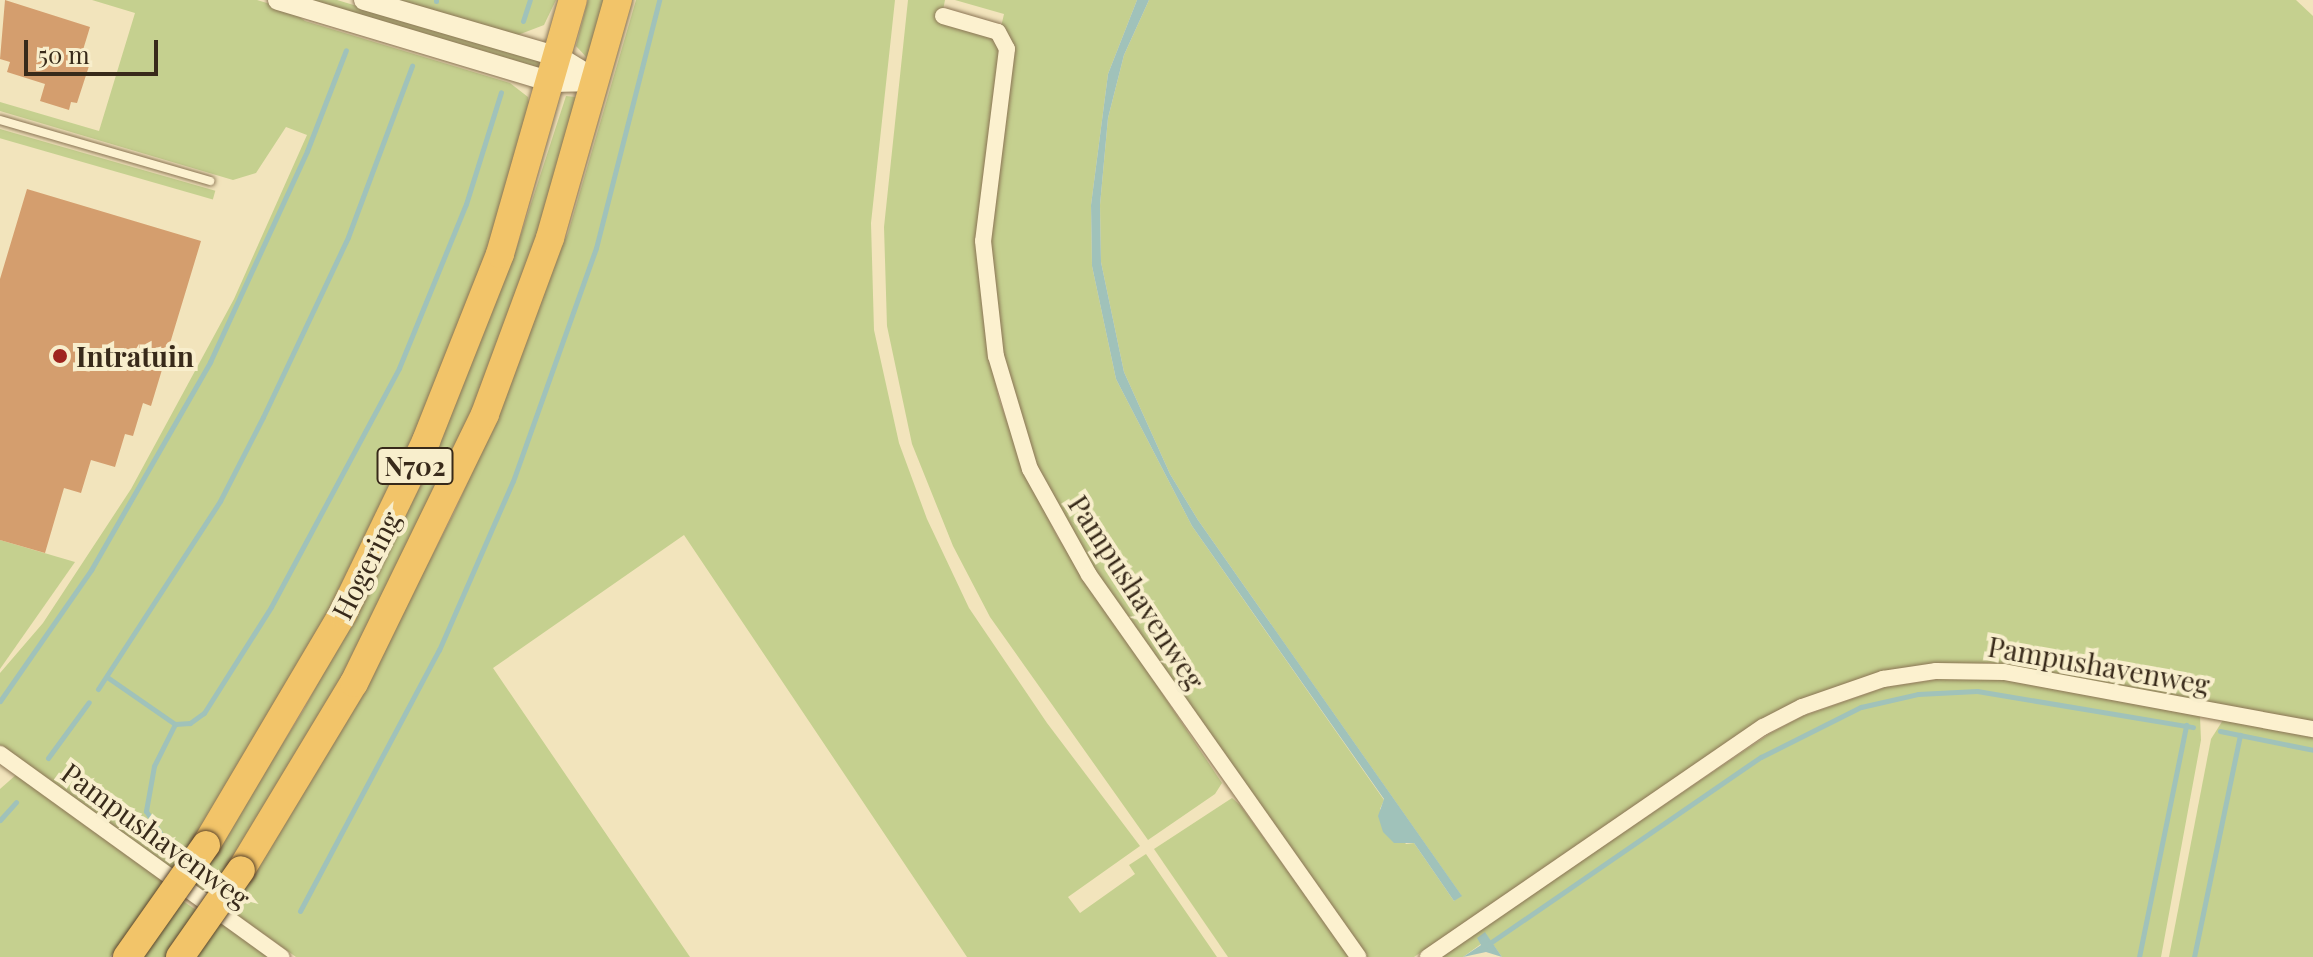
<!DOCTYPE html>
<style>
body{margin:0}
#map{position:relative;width:2313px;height:957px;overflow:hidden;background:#f2e4bc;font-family:"Playfair Display",serif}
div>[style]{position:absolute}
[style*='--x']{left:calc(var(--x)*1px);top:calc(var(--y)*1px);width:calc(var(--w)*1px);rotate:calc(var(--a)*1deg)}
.green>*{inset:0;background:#c5d08f;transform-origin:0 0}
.water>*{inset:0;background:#a0c2ba}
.stream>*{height:5px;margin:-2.5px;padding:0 2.5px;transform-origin:2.5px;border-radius:2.5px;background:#a0c2ba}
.building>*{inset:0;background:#d49e6e}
.roads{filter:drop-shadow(0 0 2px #8a7454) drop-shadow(0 0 2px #8a7454)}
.service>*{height:8px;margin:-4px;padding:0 4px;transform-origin:4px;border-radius:4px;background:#fcf1cf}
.minor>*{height:16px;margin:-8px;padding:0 8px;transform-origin:8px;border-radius:8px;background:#fcf1cf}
.tertiary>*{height:20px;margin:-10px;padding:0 10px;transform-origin:10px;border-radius:10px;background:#fcf1cf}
.trunk>*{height:28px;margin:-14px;padding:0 14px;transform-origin:14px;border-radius:14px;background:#f2c469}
.bridges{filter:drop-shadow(0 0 2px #574129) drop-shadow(0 0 2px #574129)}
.trunk-bridge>*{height:28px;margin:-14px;padding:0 14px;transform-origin:14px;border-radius:14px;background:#f2c469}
.dots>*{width:22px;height:22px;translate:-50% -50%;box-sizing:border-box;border:4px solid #f8eecc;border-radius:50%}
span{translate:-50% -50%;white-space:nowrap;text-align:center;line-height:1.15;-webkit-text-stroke:8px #f8eecc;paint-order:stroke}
.shield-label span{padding:2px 6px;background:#f8eecc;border:2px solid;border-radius:6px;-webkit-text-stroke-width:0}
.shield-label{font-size:26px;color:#382a1a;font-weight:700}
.poi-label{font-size:28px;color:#382a1a;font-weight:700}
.left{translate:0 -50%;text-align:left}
.street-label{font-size:28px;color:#382a1a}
.scale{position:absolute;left:24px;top:40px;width:134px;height:36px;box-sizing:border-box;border:4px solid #382a1a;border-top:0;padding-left:10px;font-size:24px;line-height:28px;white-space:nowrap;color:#382a1a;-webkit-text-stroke:6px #f8eecc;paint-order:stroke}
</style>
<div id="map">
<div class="green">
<div style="clip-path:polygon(92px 0,257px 0,290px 10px,305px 21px,510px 83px,528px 97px,530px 108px,502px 209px,455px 335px,348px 592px,177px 872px,0 745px,0 673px,43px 623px,131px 489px,234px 299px,307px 135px,286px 127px,256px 173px,233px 180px,0 111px,0 102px,99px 131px,135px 13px)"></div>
<div style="clip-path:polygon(307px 0,337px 0,540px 61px,544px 69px)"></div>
<div style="clip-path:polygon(374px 0,556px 0,544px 25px,510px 38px)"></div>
<div style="clip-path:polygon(588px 0,610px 0,590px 61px,576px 46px)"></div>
<div style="clip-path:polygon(636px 0,895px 0,871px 223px,874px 330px,899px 443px,927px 519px,969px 608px,1047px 723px,1140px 846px,1068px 897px,1080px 913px,1135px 874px,1129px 865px,1146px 854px,1217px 957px,967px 957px,684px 535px,493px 668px,690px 957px,296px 957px,226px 907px,357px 701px,454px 513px,487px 439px,524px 328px,568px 233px)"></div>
<div style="clip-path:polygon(908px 0,945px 0,941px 20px,986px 31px,1003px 48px,982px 187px,990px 358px,999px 399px,1026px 474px,1057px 536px,1222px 783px,1215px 794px,1148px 840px,990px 617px,953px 546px,912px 444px,887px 326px,884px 227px)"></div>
<div style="clip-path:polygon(955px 0,1137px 0,1108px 74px,1091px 205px,1092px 266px,1116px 379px,1192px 526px,1384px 800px,1380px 809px,1406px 844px,1414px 843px,1454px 901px,1461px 895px,1198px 520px,1170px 474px,1124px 372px,1101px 262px,1100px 205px,1108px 118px,1124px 55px,1149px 0,2296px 0,2313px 16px,2313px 722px,1989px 663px,1882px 671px,1793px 703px,1414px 957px,1367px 957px,1093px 569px,1036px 466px,1001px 354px,988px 238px,1010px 37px,1001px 27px,1004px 14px)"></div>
<div style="clip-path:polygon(566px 96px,576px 97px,543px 220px,471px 424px,352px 671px,211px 896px,195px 884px,303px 711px,373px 581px,448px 420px,514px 256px)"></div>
<div style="left:0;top:129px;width:224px;height:9px;rotate:16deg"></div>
<div style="clip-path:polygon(0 540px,75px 562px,0 669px)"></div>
<div style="clip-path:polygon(1947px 678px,2000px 679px,2200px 716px,2201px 740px,2161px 957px,1502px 957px,1485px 933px,1481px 944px,1463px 957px,1439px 957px,1769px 734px,1803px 716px,1886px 687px)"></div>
<div style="clip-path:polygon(2223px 720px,2313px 736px,2313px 957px,2169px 957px,2211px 739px)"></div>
<div style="clip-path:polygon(17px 774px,170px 882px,110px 957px,0 957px,0 789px)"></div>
<div style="clip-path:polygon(1232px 798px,1240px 805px,1350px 957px,1228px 957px,1154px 849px)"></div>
<div style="clip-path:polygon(183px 901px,199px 912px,166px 957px,141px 957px)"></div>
<div style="clip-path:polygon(219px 918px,275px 957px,191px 957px)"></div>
</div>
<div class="water">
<div style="clip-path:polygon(1137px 0,1149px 0,1124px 55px,1108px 118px,1100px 205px,1101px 262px,1124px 372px,1170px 474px,1198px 520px,1462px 896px,1454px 901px,1414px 843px,1394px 843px,1383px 832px,1378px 816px,1384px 799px,1192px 526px,1116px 379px,1092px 266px,1091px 205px,1108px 74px)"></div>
<div style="clip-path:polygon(1485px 932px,1502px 957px,1486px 952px,1463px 957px,1481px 945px,1477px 938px)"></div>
</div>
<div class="stream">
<div style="--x:436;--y:1;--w:1;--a:-90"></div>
<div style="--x:523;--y:21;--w:22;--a:-72"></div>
<div style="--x:107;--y:677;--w:83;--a:34.7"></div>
<div style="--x:175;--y:724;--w:47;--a:116.6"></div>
<div style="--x:154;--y:766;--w:46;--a:100.1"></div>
<div style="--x:146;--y:811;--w:48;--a:57"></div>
<div style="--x:98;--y:689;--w:224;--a:-57"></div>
<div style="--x:220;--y:501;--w:94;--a:-62.9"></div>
<div style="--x:263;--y:417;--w:199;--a:-64.7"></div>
<div style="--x:348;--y:237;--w:183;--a:-69.5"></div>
<div style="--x:0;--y:701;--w:160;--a:-55.2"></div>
<div style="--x:91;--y:570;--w:240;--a:-60.2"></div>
<div style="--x:210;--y:362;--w:232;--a:-65.3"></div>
<div style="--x:307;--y:151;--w:108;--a:-68.9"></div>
<div style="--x:175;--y:724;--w:15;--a:-4"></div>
<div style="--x:190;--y:723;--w:17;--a:-36"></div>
<div style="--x:204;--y:713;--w:125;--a:-57.7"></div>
<div style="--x:271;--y:607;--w:271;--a:-61.8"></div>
<div style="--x:399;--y:368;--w:177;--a:-67.8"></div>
<div style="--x:466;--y:204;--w:117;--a:-72.6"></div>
<div style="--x:2220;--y:731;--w:95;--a:11.5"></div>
<div style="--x:48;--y:758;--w:69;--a:-53.8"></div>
<div style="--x:0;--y:820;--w:24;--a:-48"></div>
<div style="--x:300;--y:911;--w:296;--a:-62"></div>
<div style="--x:439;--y:650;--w:184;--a:-66.4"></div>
<div style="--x:513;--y:481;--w:247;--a:-70.4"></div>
<div style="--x:596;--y:248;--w:256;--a:-75.7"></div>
<div style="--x:1487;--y:945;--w:332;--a:-34.5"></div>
<div style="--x:1761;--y:757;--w:112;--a:-26.6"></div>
<div style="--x:1861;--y:707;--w:58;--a:-12.8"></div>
<div style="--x:1918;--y:694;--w:59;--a:-2.9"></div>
<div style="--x:1977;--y:691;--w:219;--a:9.5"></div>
<div style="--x:2139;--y:957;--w:237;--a:-78.5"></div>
<div style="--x:2194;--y:957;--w:227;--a:-78.3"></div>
</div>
<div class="building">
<div style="clip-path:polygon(5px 0,90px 27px,79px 63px,89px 66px,77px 103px,71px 102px,69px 110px,40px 101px,45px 84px,7px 72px,10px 62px,0 59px)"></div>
<div style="clip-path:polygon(27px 189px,201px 241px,151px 406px,143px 403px,133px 436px,125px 434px,115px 467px,91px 460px,81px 493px,64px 488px,45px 553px,0 540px,0 279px)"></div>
</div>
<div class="roads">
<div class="service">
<div style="--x:0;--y:120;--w:219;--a:16.2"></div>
</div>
<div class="minor">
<div style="--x:943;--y:16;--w:57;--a:16.2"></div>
<div style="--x:998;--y:32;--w:19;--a:62"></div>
<div style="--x:1007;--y:49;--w:193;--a:97.1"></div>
<div style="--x:983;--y:241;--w:116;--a:83.6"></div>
<div style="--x:996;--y:356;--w:118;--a:73.3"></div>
<div style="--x:1030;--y:469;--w:121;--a:60.9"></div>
<div style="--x:1089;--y:575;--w:467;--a:54.8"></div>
<div style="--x:0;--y:754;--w:347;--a:35.8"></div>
<div style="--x:1428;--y:957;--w:406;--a:-34.5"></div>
<div style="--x:1763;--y:727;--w:44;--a:-27.1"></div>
<div style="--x:1802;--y:707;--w:86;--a:-19.1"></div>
<div style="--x:1883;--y:679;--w:54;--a:-8.6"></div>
<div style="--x:1936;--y:671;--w:68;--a:0.8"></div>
<div style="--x:2004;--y:672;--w:314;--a:10.5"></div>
</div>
<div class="tertiary">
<div style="--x:278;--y:0;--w:286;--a:16.7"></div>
<div style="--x:552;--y:82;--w:46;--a:-1.2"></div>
<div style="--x:364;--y:0;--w:203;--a:16.3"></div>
<div style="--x:559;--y:57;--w:46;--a:31.6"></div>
</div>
<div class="trunk">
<div style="--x:206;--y:845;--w:269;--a:-59.4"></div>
<div style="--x:343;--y:613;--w:191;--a:-64.2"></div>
<div style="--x:426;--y:441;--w:201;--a:-68.4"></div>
<div style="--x:500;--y:254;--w:264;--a:-74"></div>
<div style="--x:241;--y:870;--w:218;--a:-58.9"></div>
<div style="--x:354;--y:683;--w:299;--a:-64"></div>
<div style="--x:485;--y:414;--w:188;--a:-69.7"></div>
<div style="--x:550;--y:238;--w:248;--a:-74.1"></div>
</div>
</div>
<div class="bridges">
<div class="trunk-bridge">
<div style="--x:127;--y:957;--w:137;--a:-54.8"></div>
<div style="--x:180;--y:957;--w:106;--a:-55"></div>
</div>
</div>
<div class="dots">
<div style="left:60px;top:356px;background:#9f241e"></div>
</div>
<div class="shield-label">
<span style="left:415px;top:466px">N702</span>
</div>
<div class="poi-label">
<span class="left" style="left:76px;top:356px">Intratuin</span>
</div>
<div class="street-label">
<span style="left:366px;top:565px;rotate:-63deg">Hogering</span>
<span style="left:1137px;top:592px;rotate:57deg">Pampushavenweg</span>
<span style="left:2099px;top:665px;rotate:10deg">Pampushavenweg</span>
<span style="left:156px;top:835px;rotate:36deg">Pampushavenweg</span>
</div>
<div class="scale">50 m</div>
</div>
